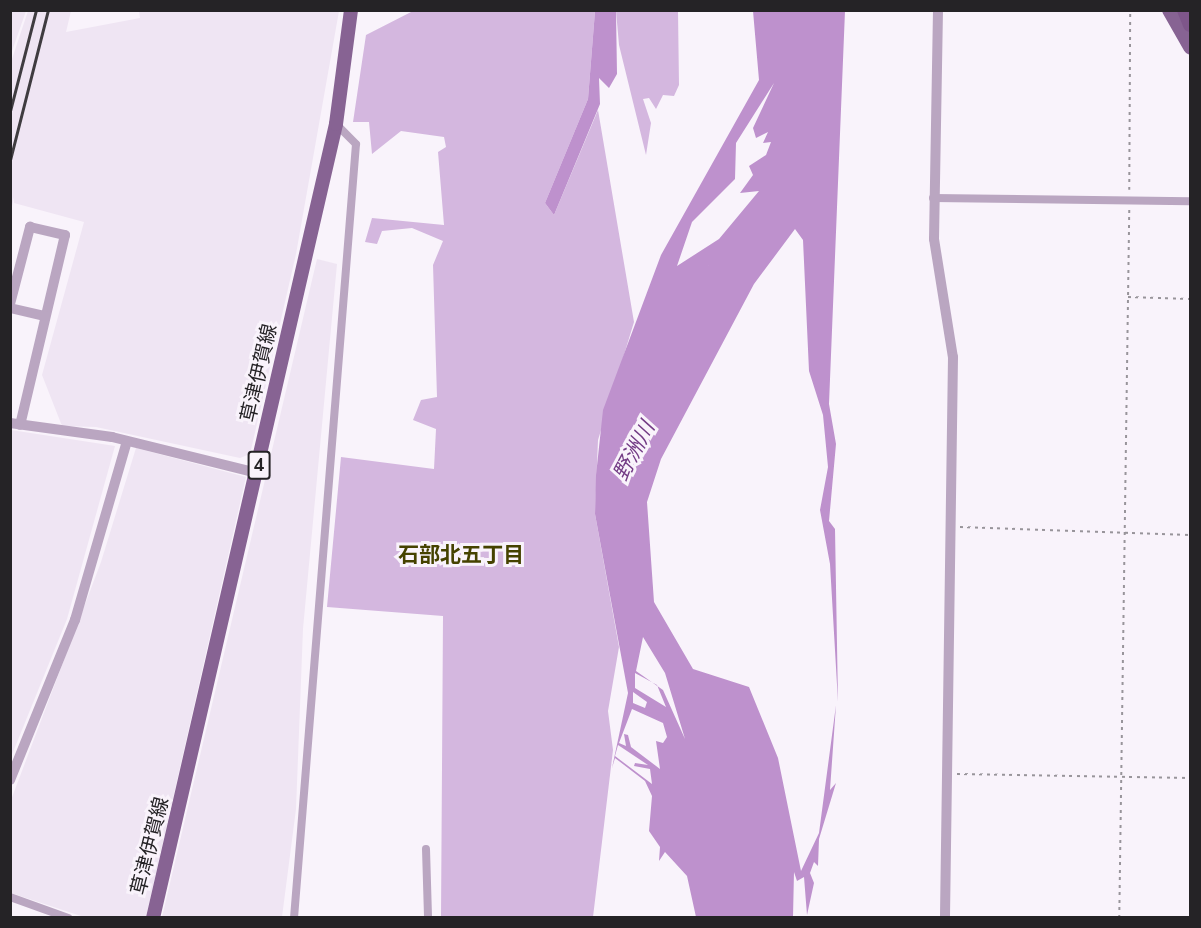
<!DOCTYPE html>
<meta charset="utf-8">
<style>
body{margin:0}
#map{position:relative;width:1201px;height:928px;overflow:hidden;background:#f9f3fb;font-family:"Nunito Sans","Noto Sans JP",sans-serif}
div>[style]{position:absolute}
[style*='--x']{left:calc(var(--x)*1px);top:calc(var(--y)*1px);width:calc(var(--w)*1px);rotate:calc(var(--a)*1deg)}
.built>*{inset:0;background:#efe5f3}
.green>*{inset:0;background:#d4b7df}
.water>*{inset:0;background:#be91cd}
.path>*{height:1.5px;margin-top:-0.75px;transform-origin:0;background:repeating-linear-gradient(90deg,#98949a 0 3px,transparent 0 7.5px)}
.minor>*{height:8px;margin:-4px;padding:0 4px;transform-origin:4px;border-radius:4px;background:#baa6c1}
.tertiary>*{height:10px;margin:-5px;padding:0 5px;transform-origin:5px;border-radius:5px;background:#baa6c1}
.primary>*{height:14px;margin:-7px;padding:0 7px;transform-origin:7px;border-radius:7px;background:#876393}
.trunk>*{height:14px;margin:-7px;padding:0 7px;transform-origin:7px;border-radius:7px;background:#7e568a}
.rail>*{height:3px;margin:-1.5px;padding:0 1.5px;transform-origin:1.5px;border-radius:1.5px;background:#3f3c40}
span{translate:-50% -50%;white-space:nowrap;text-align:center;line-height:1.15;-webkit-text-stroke:6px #f9f3fb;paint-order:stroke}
.shield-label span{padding:2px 4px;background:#f9f3fb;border:2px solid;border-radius:4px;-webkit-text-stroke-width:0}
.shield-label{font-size:18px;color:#252326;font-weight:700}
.street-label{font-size:20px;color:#252326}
.water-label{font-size:21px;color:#733b85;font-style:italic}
.neighbourhood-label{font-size:21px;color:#454200;font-weight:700}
.frame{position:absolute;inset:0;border:12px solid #252326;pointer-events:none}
</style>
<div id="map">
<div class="built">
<div style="clip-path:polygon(11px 10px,26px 11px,11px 54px,10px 11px)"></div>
<div style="clip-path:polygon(28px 11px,71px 11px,66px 32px,140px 18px,139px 11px,339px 11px,296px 254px,250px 454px,240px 458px,96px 427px,62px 426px,42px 375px,84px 222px,14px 203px,14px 197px,11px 211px,11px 62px)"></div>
<div style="clip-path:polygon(317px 259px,337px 264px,303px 629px,296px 809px,282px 917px,162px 917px)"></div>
<div style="clip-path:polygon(11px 430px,115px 446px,67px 619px,11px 757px)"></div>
<div style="clip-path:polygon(136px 448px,246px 477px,146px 917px,84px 917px,11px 893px,11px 800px,101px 562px)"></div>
</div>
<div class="green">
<div style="clip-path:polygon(413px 11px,595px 11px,588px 99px,545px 203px,554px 215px,598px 110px,634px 322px,598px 440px,595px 514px,619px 647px,608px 711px,613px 750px,593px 917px,441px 917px,443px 616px,327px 607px,341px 457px,434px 469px,436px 429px,413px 420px,421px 400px,437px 397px,433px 265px,443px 241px,412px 228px,382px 231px,377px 244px,365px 242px,372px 218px,444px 225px,438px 152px,446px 147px,444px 137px,401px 131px,372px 154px,369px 122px,353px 122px,366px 35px)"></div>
<div style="clip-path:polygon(616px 11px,678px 11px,679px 85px,674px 96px,663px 95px,656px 109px,649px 98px,643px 99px,651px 123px,646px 155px,619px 45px)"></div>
</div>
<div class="water">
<div style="clip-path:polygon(595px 11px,616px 11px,617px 74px,609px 88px,599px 78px,600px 104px,554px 215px,545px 203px,588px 99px)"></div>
<div style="clip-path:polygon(evenodd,753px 11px,845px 11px,829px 404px,836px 444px,829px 521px,835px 529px,838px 702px,830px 564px,820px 510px,828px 467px,823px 415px,809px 371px,803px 240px,795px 229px,754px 284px,661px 459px,647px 502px,654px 602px,693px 669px,749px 687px,778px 758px,801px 871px,819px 833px,836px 705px,830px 790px,836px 783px,819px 839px,818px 866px,814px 862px,810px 873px,814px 883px,807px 915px,804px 877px,797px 881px,794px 872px,793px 917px,696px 917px,687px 876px,665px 852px,659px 861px,660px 847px,649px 831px,652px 796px,645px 781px,615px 758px,612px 768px,628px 693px,595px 514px,596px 475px,603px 410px,661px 255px,759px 80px,753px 11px,774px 83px,753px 128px,756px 138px,768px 132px,763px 143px,771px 142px,766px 155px,749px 166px,753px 175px,740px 193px,759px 191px,719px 239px,677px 266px,692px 222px,735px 179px,736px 143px,774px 83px,753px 11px,643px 637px,665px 673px,685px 739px,663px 690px,636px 671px,643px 637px,753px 11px,635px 673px,657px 685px,666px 707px,635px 688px,635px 673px,753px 11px,633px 692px,647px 702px,645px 708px,633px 703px,633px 692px,753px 11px,632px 709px,663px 723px,667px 737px,663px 743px,656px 741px,660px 769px,631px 747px,628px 735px,624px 734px,626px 746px,619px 743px,632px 709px,753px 11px,618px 745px,648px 765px,635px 763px,634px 766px,650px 769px,652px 784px,615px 756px,618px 745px)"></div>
</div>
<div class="path">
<div style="--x:1129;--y:190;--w:180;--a:-89.7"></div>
<div style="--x:1128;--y:297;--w:62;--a:1.8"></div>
<div style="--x:960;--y:527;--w:230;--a:2"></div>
<div style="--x:957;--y:774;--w:233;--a:1"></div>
<div style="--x:1119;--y:918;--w:709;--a:-89.19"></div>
</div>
<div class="minor">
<div style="--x:933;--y:198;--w:257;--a:0.7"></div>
<div style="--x:426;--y:849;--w:69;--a:88.3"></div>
<div style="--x:10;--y:897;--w:62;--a:19.9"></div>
<div style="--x:294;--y:918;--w:776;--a:-85.42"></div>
<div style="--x:356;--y:144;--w:28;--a:-135"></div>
</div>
<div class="tertiary">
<div style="--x:938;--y:10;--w:229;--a:91"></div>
<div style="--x:934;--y:239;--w:120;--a:80.9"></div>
<div style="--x:953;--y:357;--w:561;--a:90.82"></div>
<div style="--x:10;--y:304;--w:80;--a:-75.4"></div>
<div style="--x:30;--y:227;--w:36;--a:13"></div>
<div style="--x:65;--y:235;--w:195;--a:103.3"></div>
<div style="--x:10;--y:308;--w:36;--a:13"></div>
<div style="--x:10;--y:423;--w:103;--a:7.8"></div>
<div style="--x:112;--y:437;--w:149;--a:13.9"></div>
<div style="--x:10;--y:780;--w:173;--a:-67.9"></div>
<div style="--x:75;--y:620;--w:186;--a:-73.8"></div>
</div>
<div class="primary">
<div style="--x:1169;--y:10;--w:43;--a:60.4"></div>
<div style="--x:153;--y:918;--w:815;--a:-77.02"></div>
<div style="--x:336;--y:124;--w:115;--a:-82.5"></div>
</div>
<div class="trunk">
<div style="--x:1184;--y:10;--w:16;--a:68"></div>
</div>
<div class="rail">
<div style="--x:10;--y:111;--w:104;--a:-75.6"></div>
<div style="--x:10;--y:160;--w:155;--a:-75.8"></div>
</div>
<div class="shield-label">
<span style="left:259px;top:465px">4</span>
</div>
<div class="street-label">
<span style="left:259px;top:373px;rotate:-77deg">草津伊賀線</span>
<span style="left:150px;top:846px;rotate:-76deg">草津伊賀線</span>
</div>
<div class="water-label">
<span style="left:634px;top:451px;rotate:-62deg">野洲川</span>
</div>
<div class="neighbourhood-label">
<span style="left:461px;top:555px">石部北五丁目</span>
</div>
<div class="frame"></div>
</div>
